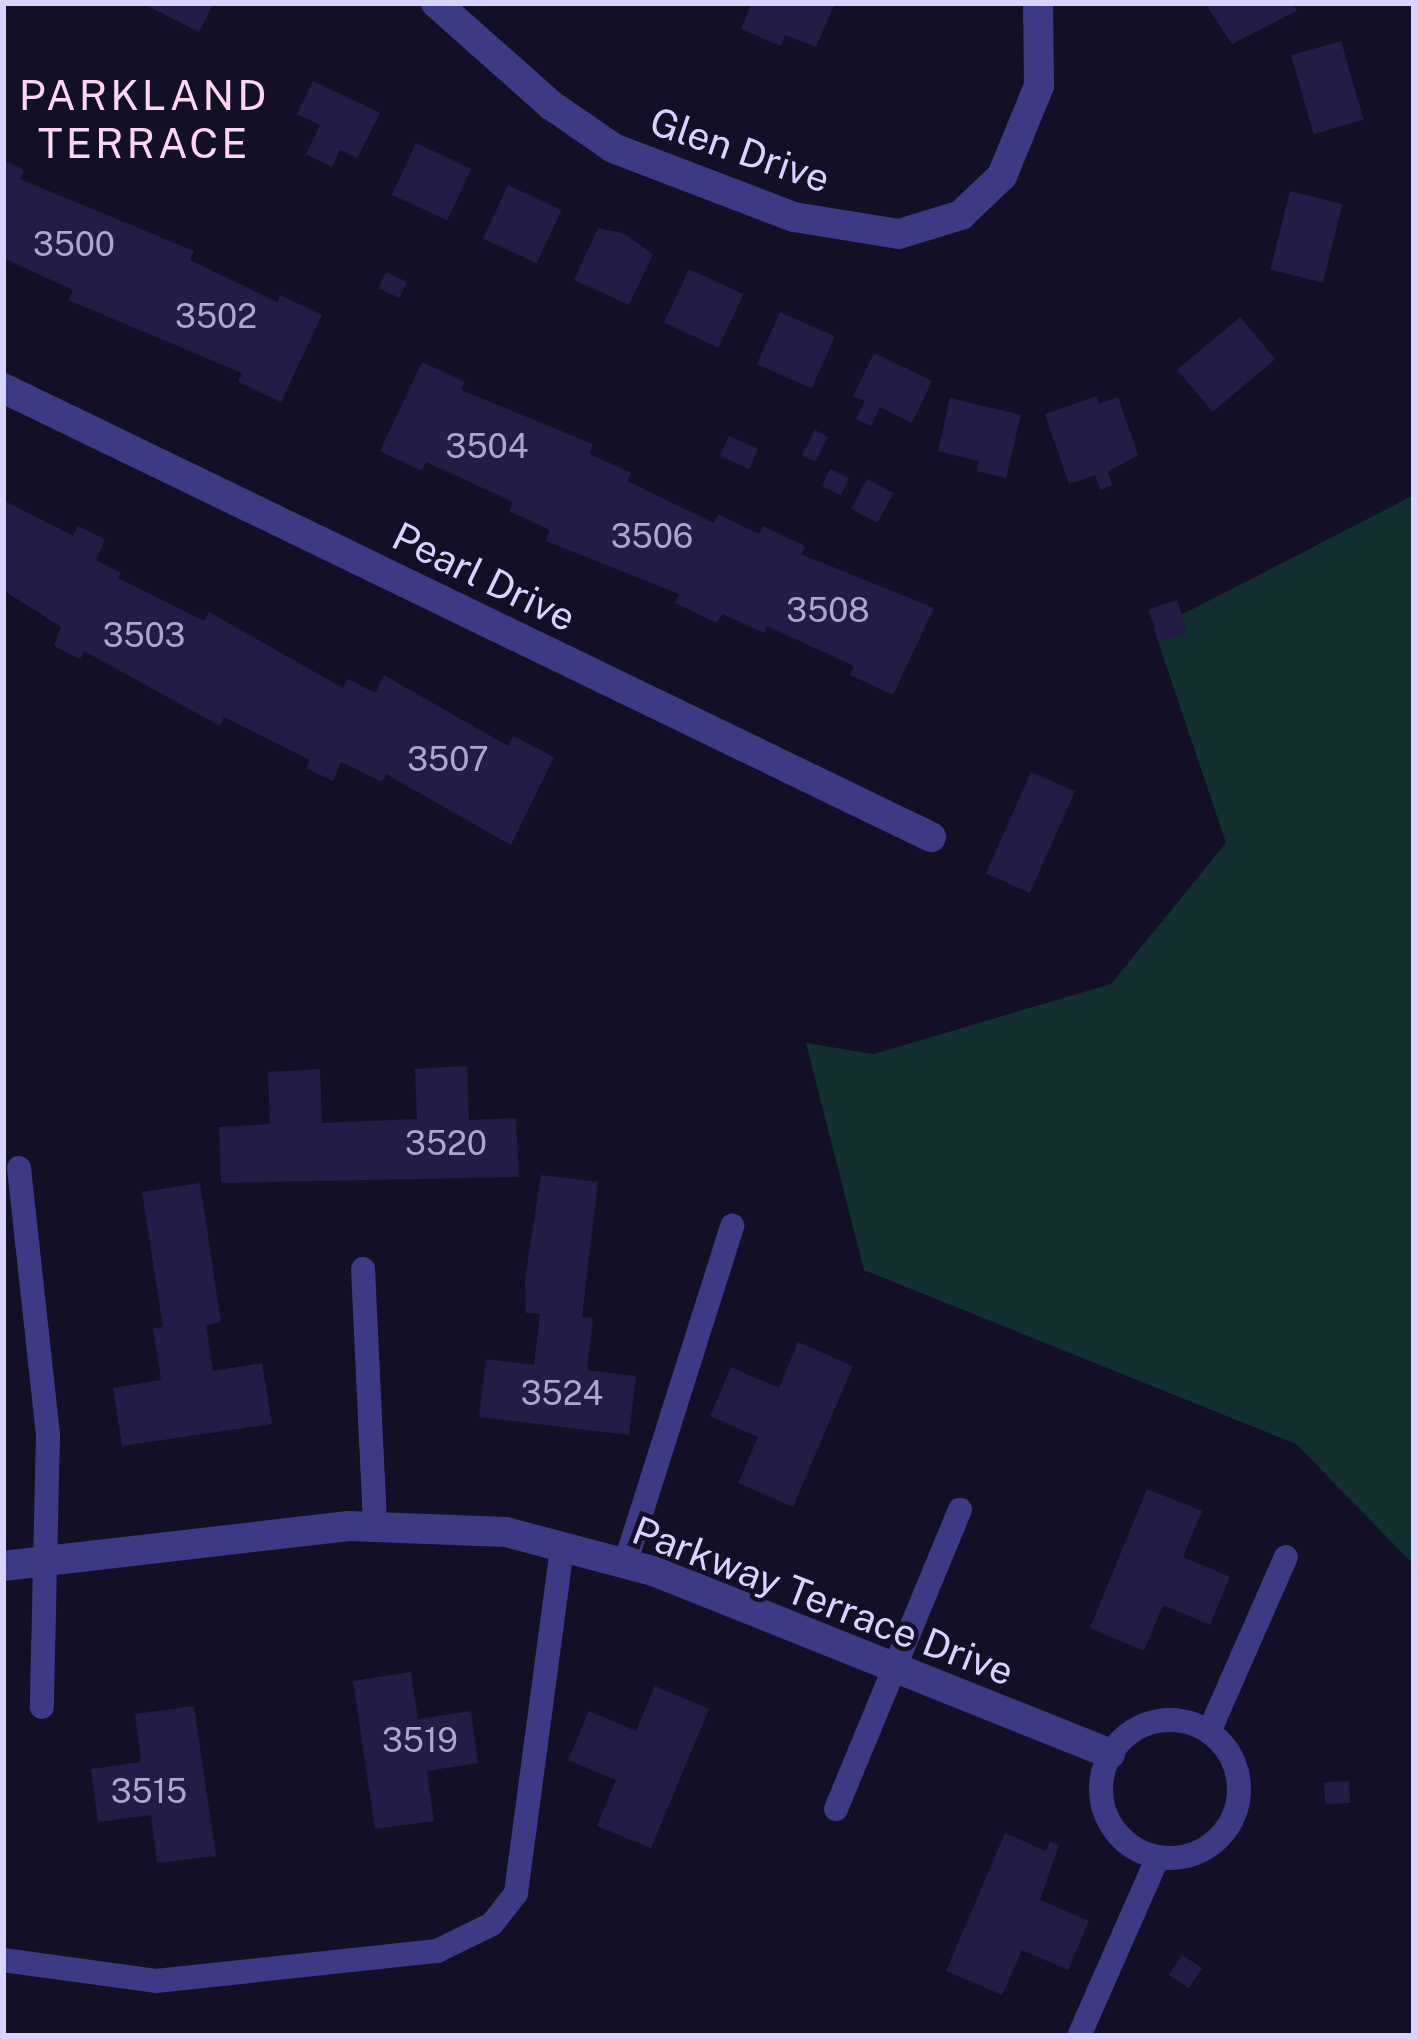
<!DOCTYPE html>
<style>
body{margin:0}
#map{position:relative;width:1417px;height:2039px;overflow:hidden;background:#130f26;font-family:"Public Sans",sans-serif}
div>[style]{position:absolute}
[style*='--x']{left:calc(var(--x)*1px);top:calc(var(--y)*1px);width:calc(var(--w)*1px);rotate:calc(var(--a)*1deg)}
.green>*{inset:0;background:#12302f}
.building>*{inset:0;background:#241b47;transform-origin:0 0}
.lane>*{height:24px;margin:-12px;padding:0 12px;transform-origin:12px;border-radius:12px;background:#3d3a85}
.lane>.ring{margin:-12px;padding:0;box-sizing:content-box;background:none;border:24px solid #3d3a85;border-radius:50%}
.street>*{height:30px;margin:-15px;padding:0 15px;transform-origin:15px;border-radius:15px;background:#3d3a85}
span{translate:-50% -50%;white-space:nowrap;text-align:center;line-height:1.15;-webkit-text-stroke:9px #130f26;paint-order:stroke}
.number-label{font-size:33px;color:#aca6d1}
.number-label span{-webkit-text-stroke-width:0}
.street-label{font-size:39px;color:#d9d4ff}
.neighbourhood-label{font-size:42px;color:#ffd6f0;letter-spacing:3px}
.frame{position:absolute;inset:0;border:6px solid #d9d4ff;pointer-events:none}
</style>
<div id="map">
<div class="green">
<div style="clip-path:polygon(1414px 495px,1414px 1565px,1296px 1444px,864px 1270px,806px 1043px,874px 1054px,1111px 984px,1226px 843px,1154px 629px)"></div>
</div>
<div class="building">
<div style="clip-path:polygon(142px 3px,214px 3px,199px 32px)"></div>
<div style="clip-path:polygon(752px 3px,835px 3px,816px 47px,785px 35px,781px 46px,741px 29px)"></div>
<div style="clip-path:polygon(1205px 3px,1293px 3px,1297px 11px,1232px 44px)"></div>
<div style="left:1341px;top:41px;width:82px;height:52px;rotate:74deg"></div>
<div style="clip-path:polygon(313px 81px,380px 113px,357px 158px,340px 150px,332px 167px,306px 154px,320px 125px,297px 114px)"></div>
<div style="left:416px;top:143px;width:61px;height:57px;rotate:25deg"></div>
<div style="clip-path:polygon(3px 160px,24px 170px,20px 179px,194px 251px,190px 260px,277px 302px,280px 295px,322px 315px,281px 402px,238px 382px,242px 373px,68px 300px,73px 290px,3px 258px)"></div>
<div style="left:508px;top:185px;width:59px;height:59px;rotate:25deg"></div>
<div style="left:1290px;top:191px;width:54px;height:81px;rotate:14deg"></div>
<div style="clip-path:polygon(598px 228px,623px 233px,653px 254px,629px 305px,574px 280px)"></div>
<div style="left:689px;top:269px;width:60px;height:59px;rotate:25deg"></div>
<div style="left:386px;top:272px;width:23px;height:18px;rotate:25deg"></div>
<div style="left:780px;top:312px;width:60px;height:57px;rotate:24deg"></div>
<div style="left:1240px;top:317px;width:55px;height:82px;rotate:50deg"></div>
<div style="clip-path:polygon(874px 353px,932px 381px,912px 423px,880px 407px,871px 426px,856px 419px,865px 401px,853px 396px)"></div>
<div style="clip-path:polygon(422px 362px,465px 382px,461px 390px,593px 444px,590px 454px,631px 473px,627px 481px,714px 523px,718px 514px,759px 534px,763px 526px,805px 546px,801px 554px,934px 608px,893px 695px,850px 675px,854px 666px,767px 626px,764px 633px,722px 614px,717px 623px,675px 603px,679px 594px,546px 541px,550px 530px,509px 511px,513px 502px,426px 462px,422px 471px,380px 451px)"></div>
<div style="clip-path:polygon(1097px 396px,1099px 404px,1118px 397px,1138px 455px,1108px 472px,1112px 485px,1100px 490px,1095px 475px,1069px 484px,1045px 414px)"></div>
<div style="clip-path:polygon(950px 398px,1021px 415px,1006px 478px,977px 471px,979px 461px,938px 451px)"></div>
<div style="left:815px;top:430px;width:15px;height:28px;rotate:28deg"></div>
<div style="left:729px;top:436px;width:32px;height:22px;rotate:24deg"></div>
<div style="left:830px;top:469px;width:21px;height:19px;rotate:25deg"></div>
<div style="left:867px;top:479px;width:30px;height:34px;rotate:28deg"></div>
<div style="clip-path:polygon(3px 500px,73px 536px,78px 526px,105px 539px,96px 560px,121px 573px,118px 578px,204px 621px,209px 612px,343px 688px,348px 679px,375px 693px,384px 675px,508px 746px,513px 736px,554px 757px,511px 845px,386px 774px,382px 782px,341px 762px,333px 781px,306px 768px,310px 760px,224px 717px,220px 726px,84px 651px,80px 659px,54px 646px,61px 627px,3px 590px)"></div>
<div style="left:1177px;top:600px;width:35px;height:30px;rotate:72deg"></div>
<div style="left:1031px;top:772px;width:48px;height:111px;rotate:24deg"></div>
<div style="clip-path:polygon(467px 1066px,469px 1120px,516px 1118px,519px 1177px,221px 1183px,219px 1127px,270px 1124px,268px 1072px,320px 1069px,322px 1123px,417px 1119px,415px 1069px)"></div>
<div style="clip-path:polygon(541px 1175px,598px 1182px,582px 1317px,593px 1318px,587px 1370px,636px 1376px,629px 1435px,479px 1417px,486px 1359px,534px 1365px,540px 1314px,526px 1313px,525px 1279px)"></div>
<div style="clip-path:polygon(200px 1183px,221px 1322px,206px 1325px,213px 1371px,262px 1363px,272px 1424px,122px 1446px,113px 1388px,161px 1380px,153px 1328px,163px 1327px,142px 1192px)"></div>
<div style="clip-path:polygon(798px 1342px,853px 1366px,793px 1507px,738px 1483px,758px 1437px,710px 1416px,731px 1367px,779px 1388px)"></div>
<div style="clip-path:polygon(1147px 1489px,1202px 1511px,1183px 1557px,1230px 1577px,1210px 1625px,1163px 1605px,1144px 1651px,1090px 1628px)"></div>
<div style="clip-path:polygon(411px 1672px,418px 1719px,471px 1711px,478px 1763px,427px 1771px,434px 1821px,375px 1829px,353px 1681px)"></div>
<div style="clip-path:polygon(655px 1686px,709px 1709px,651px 1848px,597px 1826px,616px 1780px,568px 1760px,589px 1711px,636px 1731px)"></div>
<div style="clip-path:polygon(194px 1706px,216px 1856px,157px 1863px,151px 1815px,98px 1822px,91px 1769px,141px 1762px,135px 1714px)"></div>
<div style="left:1349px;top:1781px;width:22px;height:25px;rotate:87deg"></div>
<div style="clip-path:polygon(1005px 1833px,1046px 1851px,1050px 1841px,1059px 1845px,1040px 1900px,1089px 1921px,1068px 1970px,1022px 1950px,1002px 1995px,946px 1971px)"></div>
<div style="left:1182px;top:1955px;width:24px;height:24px;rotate:33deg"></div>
</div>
<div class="lane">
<div style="--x:19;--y:1168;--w:268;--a:83.8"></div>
<div style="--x:48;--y:1434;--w:273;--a:91.3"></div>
<div style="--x:363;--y:1269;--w:258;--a:87.3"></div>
<div style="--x:625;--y:1564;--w:355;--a:-72.4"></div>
<div class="ring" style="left:1101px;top:1720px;width:114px;height:114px"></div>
<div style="--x:1209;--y:1732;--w:191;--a:-66.3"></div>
<div style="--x:836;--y:1809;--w:324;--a:-67.5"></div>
<div style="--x:3;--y:1960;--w:154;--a:7.8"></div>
<div style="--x:156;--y:1981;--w:283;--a:-6.1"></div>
<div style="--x:437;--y:1951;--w:61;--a:-26.1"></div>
<div style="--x:492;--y:1924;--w:39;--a:-52"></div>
<div style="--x:516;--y:1893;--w:348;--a:-82.4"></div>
<div style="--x:1079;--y:2036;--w:193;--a:-66.2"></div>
</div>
<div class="street">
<div style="--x:436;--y:3;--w:154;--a:41.6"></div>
<div style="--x:551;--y:105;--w:75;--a:34.7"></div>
<div style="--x:613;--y:148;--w:194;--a:20.9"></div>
<div style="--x:794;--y:217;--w:106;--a:9.2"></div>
<div style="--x:899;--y:234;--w:65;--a:-17"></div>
<div style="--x:961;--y:215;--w:57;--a:-43.6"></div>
<div style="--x:1002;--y:176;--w:97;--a:-67.7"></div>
<div style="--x:1039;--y:86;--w:83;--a:-90.7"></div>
<div style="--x:3;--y:388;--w:1031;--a:25.82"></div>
<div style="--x:3;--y:1566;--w:348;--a:-6.6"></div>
<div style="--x:349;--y:1526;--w:157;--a:2.2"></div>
<div style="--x:506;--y:1532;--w:155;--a:14.9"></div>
<div style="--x:656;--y:1572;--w:489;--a:21.8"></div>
</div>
<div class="number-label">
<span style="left:74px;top:245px">3500</span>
<span style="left:216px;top:317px">3502</span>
<span style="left:487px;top:447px">3504</span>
<span style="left:652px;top:537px">3506</span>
<span style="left:828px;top:611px">3508</span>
<span style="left:144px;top:636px">3503</span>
<span style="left:448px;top:760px">3507</span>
<span style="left:446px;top:1144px">3520</span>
<span style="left:562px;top:1394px">3524</span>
<span style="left:420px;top:1741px">3519</span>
<span style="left:149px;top:1792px">3515</span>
</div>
<div class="street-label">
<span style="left:740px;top:150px;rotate:19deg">Glen Drive</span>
<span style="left:484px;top:577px;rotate:26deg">Pearl Drive</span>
<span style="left:823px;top:1601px;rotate:21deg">Parkway Terrace Drive</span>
</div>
<div class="neighbourhood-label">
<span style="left:144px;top:119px">PARKLAND<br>TERRACE</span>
</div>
<div class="frame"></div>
</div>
